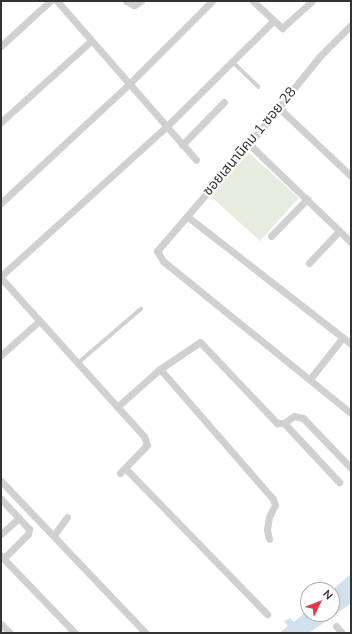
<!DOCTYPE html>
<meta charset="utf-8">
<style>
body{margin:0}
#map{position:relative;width:352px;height:634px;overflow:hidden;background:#fff;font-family:Mulish,"Noto Sans Thai",sans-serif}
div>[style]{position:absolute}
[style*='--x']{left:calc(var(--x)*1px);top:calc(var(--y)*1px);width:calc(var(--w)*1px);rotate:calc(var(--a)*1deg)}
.green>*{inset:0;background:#e6ecdf;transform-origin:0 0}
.water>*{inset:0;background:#cfe2ee}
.service>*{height:3.5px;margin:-1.75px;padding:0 1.75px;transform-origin:1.75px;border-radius:1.75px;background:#d0d0d0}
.minor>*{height:7px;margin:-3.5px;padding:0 3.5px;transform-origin:3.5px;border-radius:3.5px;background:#d0d0d0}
span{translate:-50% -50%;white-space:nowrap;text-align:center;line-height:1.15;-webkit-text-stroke:4px #fff;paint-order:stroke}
.street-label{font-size:14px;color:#333}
.frame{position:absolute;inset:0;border:2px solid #333;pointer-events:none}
.north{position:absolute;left:300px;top:582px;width:40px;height:40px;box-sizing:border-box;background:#fff;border:1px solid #adadad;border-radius:50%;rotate:47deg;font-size:11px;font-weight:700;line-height:16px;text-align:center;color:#333}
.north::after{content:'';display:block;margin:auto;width:14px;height:18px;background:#e63946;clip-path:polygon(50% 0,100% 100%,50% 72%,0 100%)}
</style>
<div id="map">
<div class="green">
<div style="left:249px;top:153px;width:67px;height:58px;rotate:42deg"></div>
</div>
<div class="water">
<div style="clip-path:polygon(351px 574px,351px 603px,346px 607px,309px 633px,279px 633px,288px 626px,284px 621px,290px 618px,294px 622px,308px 610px,308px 614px,332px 614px,332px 590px)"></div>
</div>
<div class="service">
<div style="--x:232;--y:61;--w:37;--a:44"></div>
<div style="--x:78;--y:363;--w:83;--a:-40.6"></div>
</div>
<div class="minor">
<div style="--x:57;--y:1;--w:211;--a:48.8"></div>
<div style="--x:126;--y:1;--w:9;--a:27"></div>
<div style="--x:134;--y:5;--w:8;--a:-30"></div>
<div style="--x:253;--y:1;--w:40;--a:43"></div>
<div style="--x:282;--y:28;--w:40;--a:-42"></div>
<div style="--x:351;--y:25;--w:44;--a:135"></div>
<div style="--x:320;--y:56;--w:113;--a:128.9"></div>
<div style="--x:249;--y:144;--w:141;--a:130.7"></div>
<div style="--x:157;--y:251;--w:12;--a:59"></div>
<div style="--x:163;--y:261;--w:242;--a:39"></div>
<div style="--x:1;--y:46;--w:67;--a:-42.6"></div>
<div style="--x:278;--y:107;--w:100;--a:43.4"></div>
<div style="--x:1;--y:122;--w:120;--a:-42"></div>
<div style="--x:249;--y:144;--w:141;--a:43.9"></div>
<div style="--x:182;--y:145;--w:60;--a:-45.7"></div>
<div style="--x:1;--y:203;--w:173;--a:-42.9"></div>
<div style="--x:128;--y:85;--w:119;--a:-45"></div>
<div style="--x:188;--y:217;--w:207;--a:37.9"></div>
<div style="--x:271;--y:236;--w:52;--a:-45.8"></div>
<div style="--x:309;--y:263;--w:44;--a:-46.8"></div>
<div style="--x:1;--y:276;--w:222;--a:-42.1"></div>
<div style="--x:166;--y:127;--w:151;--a:-44.7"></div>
<div style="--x:1;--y:278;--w:213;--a:47.9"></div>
<div style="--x:144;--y:436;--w:9;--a:72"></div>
<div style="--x:147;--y:445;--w:39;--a:134"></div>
<div style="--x:1;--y:355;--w:51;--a:-41.8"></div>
<div style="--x:160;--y:369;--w:172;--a:49"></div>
<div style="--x:273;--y:499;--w:6;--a:72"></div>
<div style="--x:275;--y:505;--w:13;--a:117"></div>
<div style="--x:269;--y:517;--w:13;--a:99"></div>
<div style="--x:267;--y:530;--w:9;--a:77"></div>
<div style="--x:310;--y:379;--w:53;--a:-51.8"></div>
<div style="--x:117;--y:407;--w:57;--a:-41.5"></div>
<div style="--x:160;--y:369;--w:48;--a:-34"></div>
<div style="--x:200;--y:342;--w:112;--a:46.5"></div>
<div style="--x:277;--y:423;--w:7;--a:0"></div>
<div style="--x:284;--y:423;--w:12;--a:-35"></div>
<div style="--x:294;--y:416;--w:9;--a:13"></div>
<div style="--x:303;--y:418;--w:69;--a:46.2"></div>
<div style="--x:284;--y:423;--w:81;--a:47"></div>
<div style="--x:125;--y:468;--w:204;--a:45.8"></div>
<div style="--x:1;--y:481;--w:210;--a:46.4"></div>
<div style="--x:1;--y:499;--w:41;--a:47"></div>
<div style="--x:29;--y:529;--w:5;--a:101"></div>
<div style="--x:28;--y:534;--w:31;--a:135"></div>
<div style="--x:1;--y:534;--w:24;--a:-42"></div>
<div style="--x:54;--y:535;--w:22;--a:-54"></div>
<div style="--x:1;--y:556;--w:107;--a:46.1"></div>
<div style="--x:1;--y:624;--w:13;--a:45"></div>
<div style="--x:336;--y:626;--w:9;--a:49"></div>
</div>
<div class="street-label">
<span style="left:249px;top:141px;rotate:-50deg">ซอยเสนานิคม 1 ซอย 28</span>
</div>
<div class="frame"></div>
<div class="north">N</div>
</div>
